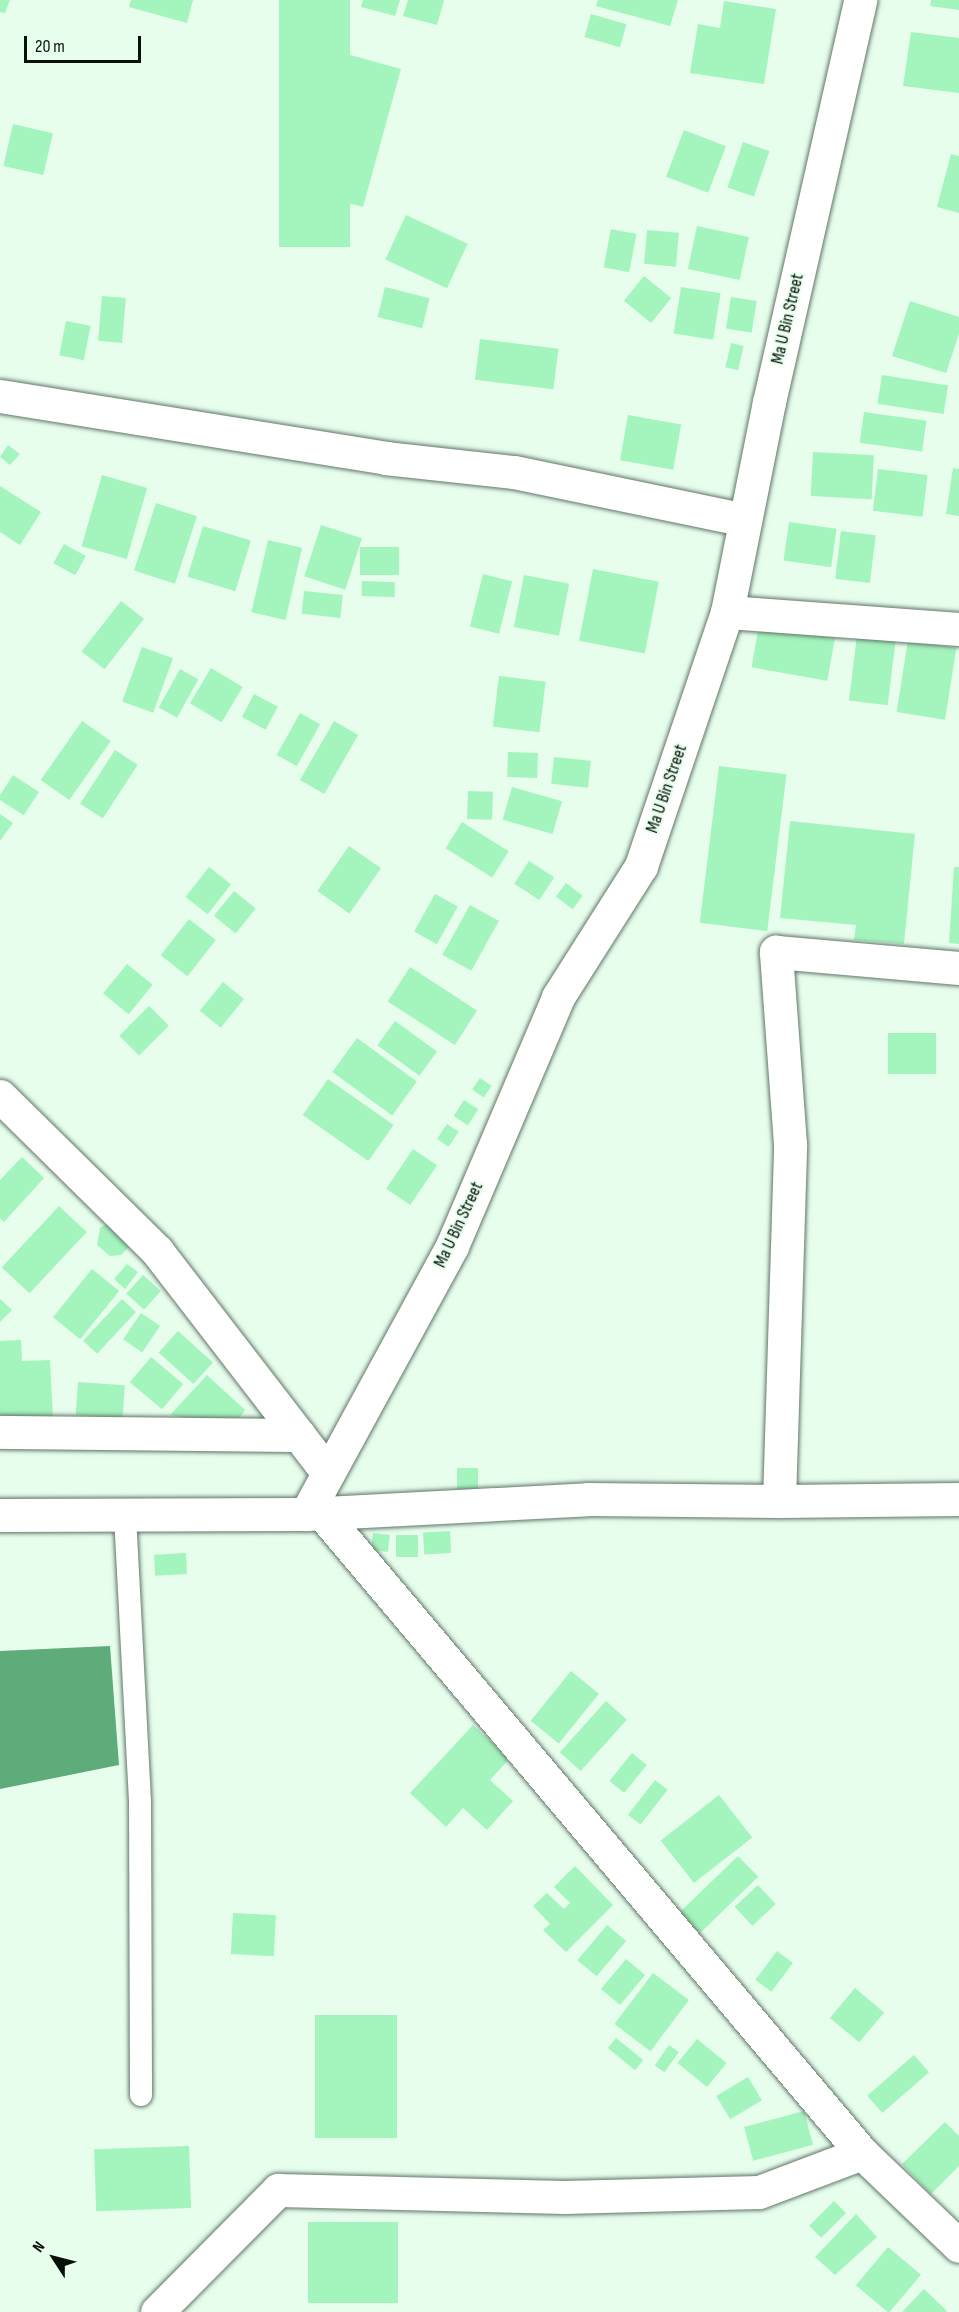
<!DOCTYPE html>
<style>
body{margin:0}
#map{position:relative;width:959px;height:2312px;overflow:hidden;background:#e7feed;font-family:"Sofia Sans Condensed",sans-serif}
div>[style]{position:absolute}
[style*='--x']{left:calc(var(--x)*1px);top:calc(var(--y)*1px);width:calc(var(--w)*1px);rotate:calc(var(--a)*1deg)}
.water>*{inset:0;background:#5eac7a}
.building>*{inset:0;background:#a4f4be;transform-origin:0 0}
.roads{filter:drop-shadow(0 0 2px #617667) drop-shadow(0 0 2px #617667)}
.lane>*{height:22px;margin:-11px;padding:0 11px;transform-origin:11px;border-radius:11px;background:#fff}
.street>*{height:33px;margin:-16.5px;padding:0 16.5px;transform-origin:16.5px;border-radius:16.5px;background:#fff}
span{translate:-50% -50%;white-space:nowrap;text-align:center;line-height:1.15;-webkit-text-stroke:4.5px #e7feed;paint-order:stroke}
.street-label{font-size:18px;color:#08100a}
.north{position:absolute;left:24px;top:2228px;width:60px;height:60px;-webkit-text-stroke:4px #e7feed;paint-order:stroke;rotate:306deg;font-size:16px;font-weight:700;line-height:24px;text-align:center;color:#08100a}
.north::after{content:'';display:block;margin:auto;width:21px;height:27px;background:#08100a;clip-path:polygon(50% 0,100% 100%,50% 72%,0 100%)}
.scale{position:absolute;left:24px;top:36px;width:117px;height:27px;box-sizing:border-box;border:3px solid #08100a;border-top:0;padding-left:8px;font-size:18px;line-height:21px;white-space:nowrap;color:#08100a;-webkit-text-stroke:4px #e7feed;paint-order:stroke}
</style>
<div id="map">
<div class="water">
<div style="clip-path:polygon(110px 1646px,119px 1765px,0 1789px,0 1651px)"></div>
</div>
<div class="building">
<div style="clip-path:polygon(0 0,10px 0,5px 13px,0 12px)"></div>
<div style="clip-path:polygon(131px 0,193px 0,187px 23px,129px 7px)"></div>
<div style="left:279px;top:0;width:71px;height:247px"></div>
<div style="clip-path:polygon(363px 0,400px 0,395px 16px,361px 7px)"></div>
<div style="clip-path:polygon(408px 0,444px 0,437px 25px,403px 16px)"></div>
<div style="clip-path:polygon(598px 0,678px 0,670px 26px,596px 6px)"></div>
<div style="clip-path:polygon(931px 0,959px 0,959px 10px,930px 6px)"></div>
<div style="clip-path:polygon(724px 1px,776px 9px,764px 84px,690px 73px,698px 24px,720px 28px)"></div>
<div style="left:591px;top:14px;width:37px;height:24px;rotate:16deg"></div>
<div style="clip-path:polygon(911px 32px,959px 38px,959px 93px,903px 86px)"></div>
<div style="clip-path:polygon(343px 53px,401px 69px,363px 207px,325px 197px,334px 164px,313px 158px)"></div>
<div style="left:13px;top:124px;width:41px;height:43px;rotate:13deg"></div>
<div style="left:684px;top:130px;width:45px;height:50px;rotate:21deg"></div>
<div style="left:743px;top:142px;width:28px;height:48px;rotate:19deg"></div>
<div style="clip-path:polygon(951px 154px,959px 156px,959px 213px,937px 207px)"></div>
<div style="left:406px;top:215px;width:68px;height:49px;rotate:25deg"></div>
<div style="left:697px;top:226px;width:53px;height:44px;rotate:12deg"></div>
<div style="left:611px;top:229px;width:26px;height:39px;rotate:11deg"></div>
<div style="left:647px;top:230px;width:32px;height:34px;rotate:5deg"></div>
<div style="left:644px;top:276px;width:35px;height:32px;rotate:39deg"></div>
<div style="left:385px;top:287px;width:46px;height:31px;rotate:14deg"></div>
<div style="left:681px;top:287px;width:40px;height:47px;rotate:9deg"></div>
<div style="left:102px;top:296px;width:24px;height:45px;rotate:5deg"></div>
<div style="left:731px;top:297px;width:26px;height:32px;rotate:9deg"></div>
<div style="clip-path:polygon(910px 301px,959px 317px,959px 334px,946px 373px,892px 356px)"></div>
<div style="left:66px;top:321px;width:25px;height:35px;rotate:11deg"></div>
<div style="left:480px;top:339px;width:79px;height:41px;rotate:7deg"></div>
<div style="left:731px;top:343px;width:13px;height:25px;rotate:13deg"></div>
<div style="left:882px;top:375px;width:67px;height:29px;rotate:9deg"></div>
<div style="left:864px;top:412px;width:63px;height:31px;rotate:8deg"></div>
<div style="left:628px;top:415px;width:54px;height:46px;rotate:10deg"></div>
<div style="clip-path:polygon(8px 445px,20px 454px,10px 465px,0 457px)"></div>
<div style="left:813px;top:452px;width:61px;height:44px;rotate:3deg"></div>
<div style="clip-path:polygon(953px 468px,959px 469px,959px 516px,946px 514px)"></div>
<div style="left:878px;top:469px;width:50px;height:42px;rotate:7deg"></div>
<div style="left:102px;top:475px;width:47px;height:74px;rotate:16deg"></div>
<div style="clip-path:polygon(0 486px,41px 512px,20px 545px,0 532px)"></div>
<div style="left:156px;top:503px;width:43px;height:71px;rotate:18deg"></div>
<div style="left:789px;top:522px;width:48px;height:39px;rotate:8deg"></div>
<div style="left:321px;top:525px;width:43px;height:54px;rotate:18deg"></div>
<div style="left:203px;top:526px;width:50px;height:53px;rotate:17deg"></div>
<div style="left:841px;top:531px;width:35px;height:48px;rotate:7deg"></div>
<div style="left:268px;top:540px;width:35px;height:74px;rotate:13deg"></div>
<div style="left:64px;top:544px;width:25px;height:22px;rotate:29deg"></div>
<div style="left:360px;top:547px;width:39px;height:28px"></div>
<div style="left:593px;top:569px;width:67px;height:73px;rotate:11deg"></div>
<div style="left:483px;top:574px;width:30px;height:54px;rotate:14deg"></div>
<div style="left:524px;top:575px;width:46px;height:53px;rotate:11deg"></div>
<div style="left:362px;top:581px;width:33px;height:15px;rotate:2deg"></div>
<div style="left:304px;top:591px;width:39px;height:23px;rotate:6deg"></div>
<div style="left:121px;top:601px;width:29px;height:64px;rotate:38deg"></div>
<div style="left:759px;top:625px;width:77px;height:43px;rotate:10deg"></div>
<div style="left:857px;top:635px;width:39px;height:66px;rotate:7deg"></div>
<div style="left:908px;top:640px;width:49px;height:73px;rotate:9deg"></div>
<div style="left:142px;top:647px;width:33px;height:58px;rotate:20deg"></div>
<div style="left:211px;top:668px;width:37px;height:41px;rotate:31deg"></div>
<div style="left:180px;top:669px;width:21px;height:44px;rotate:29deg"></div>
<div style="left:499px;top:676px;width:47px;height:51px;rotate:7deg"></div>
<div style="left:254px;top:694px;width:27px;height:26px;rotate:28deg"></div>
<div style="left:300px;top:713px;width:23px;height:48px;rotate:29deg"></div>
<div style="left:82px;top:721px;width:35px;height:72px;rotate:35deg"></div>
<div style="left:334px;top:721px;width:28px;height:68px;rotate:30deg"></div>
<div style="left:115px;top:750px;width:27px;height:64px;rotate:33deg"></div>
<div style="left:508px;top:752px;width:30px;height:25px;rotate:2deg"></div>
<div style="left:554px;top:757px;width:37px;height:27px;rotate:6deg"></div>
<div style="left:719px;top:766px;width:68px;height:158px;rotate:7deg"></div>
<div style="left:13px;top:775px;width:31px;height:28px;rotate:33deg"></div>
<div style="left:512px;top:787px;width:52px;height:34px;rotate:16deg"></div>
<div style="left:468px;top:791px;width:25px;height:28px;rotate:2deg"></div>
<div style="clip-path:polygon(0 814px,13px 823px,0 841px)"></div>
<div style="clip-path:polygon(790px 821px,915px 834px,904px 944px,854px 940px,856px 925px,780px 918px)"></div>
<div style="left:462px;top:822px;width:55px;height:31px;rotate:32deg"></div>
<div style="left:349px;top:846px;width:39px;height:55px;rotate:35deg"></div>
<div style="left:529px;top:861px;width:30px;height:27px;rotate:33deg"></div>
<div style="left:209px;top:867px;width:28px;height:38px;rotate:38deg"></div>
<div style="clip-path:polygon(954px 867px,959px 867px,959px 944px,949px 943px)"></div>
<div style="left:566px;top:883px;width:21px;height:17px;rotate:37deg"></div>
<div style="left:234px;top:891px;width:28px;height:32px;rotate:39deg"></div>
<div style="left:435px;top:894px;width:26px;height:43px;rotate:29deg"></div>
<div style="left:470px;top:905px;width:33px;height:57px;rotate:29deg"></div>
<div style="left:189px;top:919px;width:34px;height:46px;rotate:38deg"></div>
<div style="left:127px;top:964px;width:33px;height:38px;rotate:39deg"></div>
<div style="left:410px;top:967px;width:80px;height:41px;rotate:33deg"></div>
<div style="left:223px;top:982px;width:27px;height:37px;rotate:39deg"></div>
<div style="left:149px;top:1006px;width:28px;height:42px;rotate:45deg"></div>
<div style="left:395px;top:1021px;width:52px;height:30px;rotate:36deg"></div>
<div style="left:888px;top:1033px;width:48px;height:41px"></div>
<div style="left:357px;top:1038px;width:74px;height:42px;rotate:36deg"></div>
<div style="left:480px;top:1078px;width:14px;height:14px;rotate:34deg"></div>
<div style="left:328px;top:1079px;width:80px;height:44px;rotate:35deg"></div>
<div style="left:464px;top:1100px;width:17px;height:19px;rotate:33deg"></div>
<div style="left:447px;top:1124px;width:14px;height:18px;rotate:34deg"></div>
<div style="left:413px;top:1149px;width:29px;height:48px;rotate:34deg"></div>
<div style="clip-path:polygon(22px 1157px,44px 1178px,4px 1222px,0 1218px,0 1180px)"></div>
<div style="left:59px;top:1206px;width:38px;height:84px;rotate:43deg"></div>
<div style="clip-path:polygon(110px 1222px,130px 1246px,121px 1255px,110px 1256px,97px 1245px,100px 1228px)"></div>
<div style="clip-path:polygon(127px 1264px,138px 1272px,125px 1289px,114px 1279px)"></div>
<div style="left:92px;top:1269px;width:35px;height:62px;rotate:39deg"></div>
<div style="left:143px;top:1275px;width:24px;height:25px;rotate:42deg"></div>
<div style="clip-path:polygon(0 1299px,12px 1310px,0 1322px)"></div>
<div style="left:122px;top:1299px;width:19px;height:57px;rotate:43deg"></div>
<div style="left:141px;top:1313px;width:23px;height:32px;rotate:34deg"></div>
<div style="left:178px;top:1331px;width:47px;height:29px;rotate:42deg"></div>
<div style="clip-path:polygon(21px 1340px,22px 1361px,50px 1360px,53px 1417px,0 1420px,0 1341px)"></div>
<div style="left:151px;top:1357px;width:42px;height:33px;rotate:40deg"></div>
<div style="clip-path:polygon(207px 1375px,245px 1410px,234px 1426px,170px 1415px)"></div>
<div style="left:78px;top:1382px;width:47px;height:33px;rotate:4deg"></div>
<div style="left:457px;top:1468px;width:21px;height:25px"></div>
<div style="left:450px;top:1531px;width:22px;height:27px;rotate:87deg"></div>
<div style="left:373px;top:1533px;width:17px;height:17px;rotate:7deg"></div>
<div style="left:418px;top:1535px;width:22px;height:22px;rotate:90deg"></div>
<div style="left:186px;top:1553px;width:21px;height:32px;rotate:87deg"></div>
<div style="left:571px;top:1671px;width:36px;height:64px;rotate:39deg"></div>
<div style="left:606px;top:1701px;width:28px;height:69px;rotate:42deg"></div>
<div style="clip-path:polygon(473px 1725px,509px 1759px,490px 1780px,513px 1801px,487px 1830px,463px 1808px,446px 1827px,410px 1793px)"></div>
<div style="left:632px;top:1753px;width:19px;height:36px;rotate:39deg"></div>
<div style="left:655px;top:1780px;width:16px;height:44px;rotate:38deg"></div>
<div style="left:719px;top:1795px;width:54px;height:74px;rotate:52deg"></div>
<div style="left:738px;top:1856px;width:29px;height:81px;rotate:46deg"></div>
<div style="clip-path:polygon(575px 1866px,613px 1905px,566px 1952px,543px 1930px,550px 1924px,533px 1906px,547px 1893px,564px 1909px,570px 1903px,554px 1887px)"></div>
<div style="left:758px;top:1885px;width:26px;height:32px;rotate:47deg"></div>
<div style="left:233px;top:1913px;width:43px;height:41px;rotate:3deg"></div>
<div style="left:607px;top:1925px;width:25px;height:46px;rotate:40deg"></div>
<div style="left:777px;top:1951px;width:20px;height:36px;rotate:37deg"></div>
<div style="left:626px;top:1959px;width:25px;height:39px;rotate:40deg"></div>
<div style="left:653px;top:1973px;width:45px;height:64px;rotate:37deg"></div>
<div style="left:855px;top:1988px;width:38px;height:39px;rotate:40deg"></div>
<div style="left:397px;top:2015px;width:123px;height:82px;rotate:90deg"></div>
<div style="left:616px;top:2038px;width:35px;height:13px;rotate:39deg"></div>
<div style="left:697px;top:2039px;width:38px;height:31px;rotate:39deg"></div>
<div style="left:669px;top:2045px;width:12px;height:25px;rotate:35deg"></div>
<div style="left:914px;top:2055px;width:23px;height:62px;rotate:49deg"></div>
<div style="left:748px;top:2077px;width:27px;height:37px;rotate:59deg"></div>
<div style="left:804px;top:2111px;width:35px;height:62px;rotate:75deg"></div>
<div style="clip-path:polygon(945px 2122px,959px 2136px,959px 2166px,931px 2194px,902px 2164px)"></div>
<div style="left:189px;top:2146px;width:62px;height:95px;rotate:88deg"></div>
<div style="left:834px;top:2201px;width:17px;height:35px;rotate:45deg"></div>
<div style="clip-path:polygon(856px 2214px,877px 2237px,835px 2275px,815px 2257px)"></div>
<div style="left:308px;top:2222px;width:90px;height:81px"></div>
<div style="left:888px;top:2247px;width:43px;height:50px;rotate:40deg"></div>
<div style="clip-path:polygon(924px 2289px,947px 2311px,946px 2312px,902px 2312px)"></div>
</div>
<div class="roads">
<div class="lane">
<div style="--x:125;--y:1515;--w:287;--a:87"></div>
<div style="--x:140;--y:1802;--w:293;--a:89.8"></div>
</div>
<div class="street">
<div style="--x:0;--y:396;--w:390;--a:9.1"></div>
<div style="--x:385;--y:458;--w:130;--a:6.2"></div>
<div style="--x:514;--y:472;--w:236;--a:11.7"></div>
<div style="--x:727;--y:612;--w:233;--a:4.2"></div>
<div style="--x:0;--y:1096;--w:221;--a:44.6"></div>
<div style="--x:157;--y:1251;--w:280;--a:52.4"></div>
<div style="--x:0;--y:1432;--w:299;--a:0.6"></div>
<div style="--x:779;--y:1501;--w:357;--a:-88.2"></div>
<div style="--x:790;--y:1144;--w:193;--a:-94.2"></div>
<div style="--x:776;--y:952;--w:184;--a:5"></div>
<div style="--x:321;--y:1512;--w:839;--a:49.84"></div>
<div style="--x:862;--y:2153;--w:134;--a:43.8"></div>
<div style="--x:306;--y:1514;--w:305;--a:-61.4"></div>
<div style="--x:452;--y:1246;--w:271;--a:-66.9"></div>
<div style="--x:558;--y:997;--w:155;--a:-57.6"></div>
<div style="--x:641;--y:866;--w:268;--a:-71.3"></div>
<div style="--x:727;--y:612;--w:214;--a:-78.7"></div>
<div style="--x:769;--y:402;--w:412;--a:-77.2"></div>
<div style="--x:0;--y:1515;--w:306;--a:-0.2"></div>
<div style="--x:306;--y:1514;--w:282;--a:-3"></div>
<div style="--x:588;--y:1499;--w:191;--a:0.6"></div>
<div style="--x:779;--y:1501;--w:180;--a:-0.6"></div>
<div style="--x:157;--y:2312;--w:172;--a:-45.2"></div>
<div style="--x:278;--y:2190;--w:286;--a:1.4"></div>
<div style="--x:564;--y:2197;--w:195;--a:-1.5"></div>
<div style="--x:759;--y:2192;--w:110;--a:-20.7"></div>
</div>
</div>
<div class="street-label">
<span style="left:788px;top:319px;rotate:-77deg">Ma U Bin Street</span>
<span style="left:667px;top:789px;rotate:-71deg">Ma U Bin Street</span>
<span style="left:459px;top:1225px;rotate:-65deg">Ma U Bin Street</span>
</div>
<div class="north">N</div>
<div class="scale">20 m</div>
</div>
